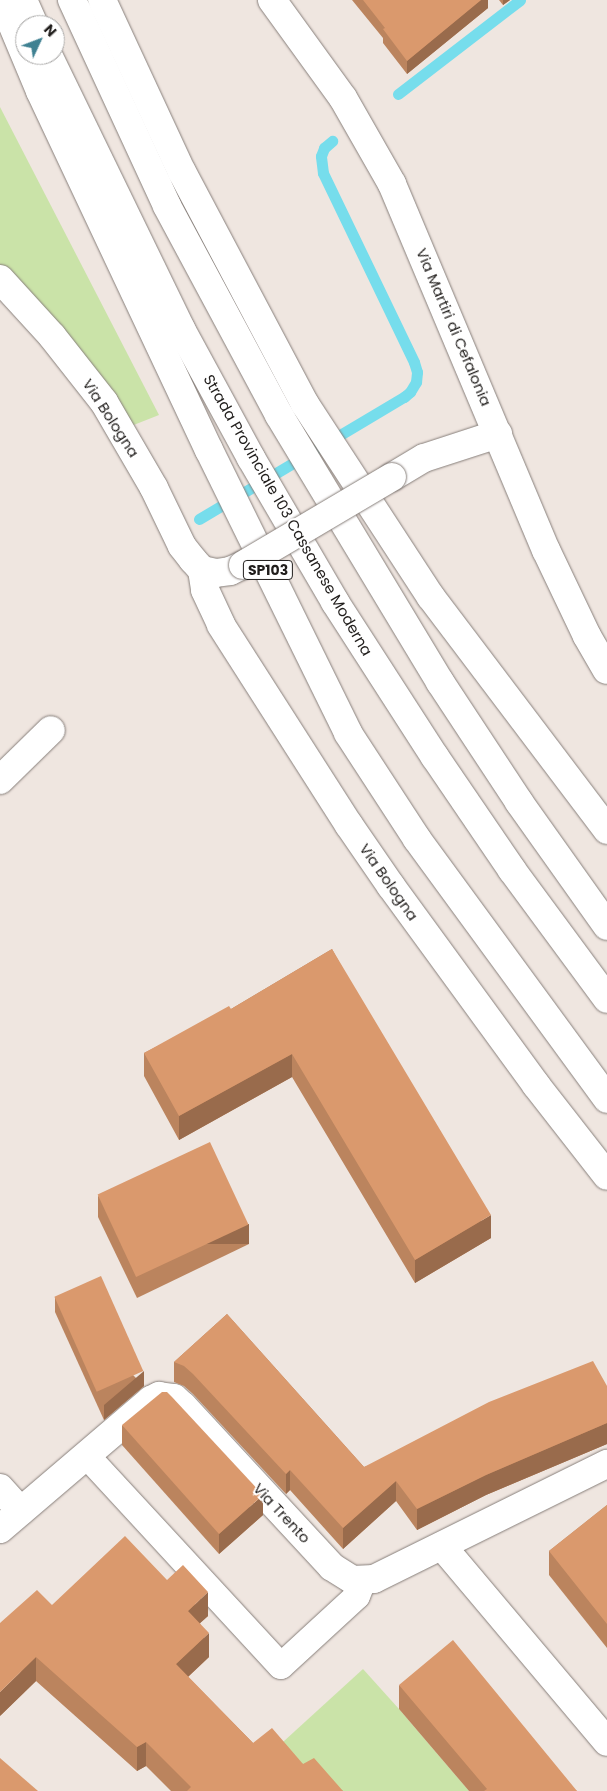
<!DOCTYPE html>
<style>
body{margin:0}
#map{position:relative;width:607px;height:1791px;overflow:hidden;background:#efe6e0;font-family:Poppins,sans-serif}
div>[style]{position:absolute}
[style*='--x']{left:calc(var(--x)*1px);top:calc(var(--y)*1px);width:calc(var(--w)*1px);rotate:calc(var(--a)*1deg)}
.green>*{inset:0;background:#cae3a8}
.stream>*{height:11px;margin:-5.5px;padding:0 5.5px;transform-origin:5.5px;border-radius:5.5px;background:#76ddec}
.roads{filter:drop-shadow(0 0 1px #877f7a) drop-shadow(0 0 1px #877f7a)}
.pedestrian>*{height:26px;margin:-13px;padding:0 13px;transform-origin:13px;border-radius:13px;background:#fff}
.minor>*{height:28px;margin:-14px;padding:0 14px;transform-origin:14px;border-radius:14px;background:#fff}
.tertiary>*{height:28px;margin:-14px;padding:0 14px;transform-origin:14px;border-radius:14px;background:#fff}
.trunk>*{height:28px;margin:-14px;padding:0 14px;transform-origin:14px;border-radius:14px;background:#fff}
.bridges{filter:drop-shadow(0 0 1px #877f7a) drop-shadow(0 0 1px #877f7a)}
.minor-bridge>*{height:28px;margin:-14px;padding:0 14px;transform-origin:14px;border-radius:14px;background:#fff}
.wall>*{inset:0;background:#bb845e}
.shaded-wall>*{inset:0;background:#996b4c;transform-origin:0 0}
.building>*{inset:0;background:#da996d;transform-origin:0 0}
span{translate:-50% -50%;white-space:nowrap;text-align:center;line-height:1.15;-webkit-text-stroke:4px #fff;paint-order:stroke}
.shield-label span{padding:1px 4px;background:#fff;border:1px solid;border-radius:4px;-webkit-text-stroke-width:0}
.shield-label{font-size:14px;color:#211e1c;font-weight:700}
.street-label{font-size:15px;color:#211e1c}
.north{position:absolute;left:15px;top:15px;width:50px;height:50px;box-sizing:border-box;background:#fff;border:1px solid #a6a5a4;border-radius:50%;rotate:47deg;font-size:14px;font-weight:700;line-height:20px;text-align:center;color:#211e1c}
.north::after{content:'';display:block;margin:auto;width:18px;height:22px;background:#3f8192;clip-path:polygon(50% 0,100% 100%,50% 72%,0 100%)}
</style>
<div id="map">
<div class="green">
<div style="clip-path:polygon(0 107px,159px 415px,121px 430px,0 279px)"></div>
<div style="clip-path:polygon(363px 1669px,399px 1709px,469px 1791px,322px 1791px,272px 1752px)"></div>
</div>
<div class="stream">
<div style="--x:398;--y:94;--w:154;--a:-37.6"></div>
<div style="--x:199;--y:519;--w:239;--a:-30.8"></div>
<div style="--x:404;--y:397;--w:8;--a:-40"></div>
<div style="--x:410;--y:392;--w:12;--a:-59"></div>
<div style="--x:416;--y:382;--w:10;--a:-84"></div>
<div style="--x:417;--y:372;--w:10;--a:-107"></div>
<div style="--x:414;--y:362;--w:210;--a:-115.7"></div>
<div style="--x:323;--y:173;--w:17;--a:-97"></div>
<div style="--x:321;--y:156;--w:9;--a:-69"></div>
<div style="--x:324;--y:148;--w:11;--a:-41"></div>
</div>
<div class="roads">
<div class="pedestrian">
<div style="--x:86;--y:1455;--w:287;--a:47.3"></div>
<div style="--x:281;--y:1666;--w:103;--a:-42.6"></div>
<div style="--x:357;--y:1596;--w:16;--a:-68"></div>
</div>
<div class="minor">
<div style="--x:0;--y:279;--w:77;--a:47.6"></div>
<div style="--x:52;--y:336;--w:84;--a:51.8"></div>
<div style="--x:104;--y:402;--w:99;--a:59.8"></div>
<div style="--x:154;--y:488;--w:64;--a:64.2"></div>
<div style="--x:182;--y:546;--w:18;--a:52"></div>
<div style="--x:193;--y:560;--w:13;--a:48"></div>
<div style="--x:202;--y:570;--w:14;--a:12"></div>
<div style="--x:216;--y:573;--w:14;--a:-8"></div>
<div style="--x:230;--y:571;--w:14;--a:-25"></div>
<div style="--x:392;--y:477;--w:37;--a:-31"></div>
<div style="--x:424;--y:458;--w:78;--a:-18"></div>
<div style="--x:202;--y:570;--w:20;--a:81"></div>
<div style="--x:205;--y:590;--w:38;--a:65"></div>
<div style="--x:221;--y:625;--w:237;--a:57.4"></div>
<div style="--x:349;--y:825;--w:74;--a:55.5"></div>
<div style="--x:391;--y:886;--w:246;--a:53.9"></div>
<div style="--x:536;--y:1085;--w:115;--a:52"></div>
<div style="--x:0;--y:780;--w:71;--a:-44.4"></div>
<div style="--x:0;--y:1488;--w:31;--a:48"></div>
<div style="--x:0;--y:1529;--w:199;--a:-40.5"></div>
<div style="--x:151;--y:1400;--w:9;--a:-27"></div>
<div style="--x:159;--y:1396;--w:15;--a:8"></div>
<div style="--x:174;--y:1398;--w:12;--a:42"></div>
<div style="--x:183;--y:1406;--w:219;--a:47.2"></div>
<div style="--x:332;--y:1567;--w:25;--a:32"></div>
<div style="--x:353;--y:1580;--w:21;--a:-3"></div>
<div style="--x:374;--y:1579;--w:260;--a:-26.3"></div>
<div style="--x:442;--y:1546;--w:256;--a:49.9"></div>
</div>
<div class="tertiary">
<div style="--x:272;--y:0;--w:121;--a:54.1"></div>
<div style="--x:343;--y:98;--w:99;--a:60.3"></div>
<div style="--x:392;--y:184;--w:397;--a:67.2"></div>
<div style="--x:546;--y:550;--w:95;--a:64.5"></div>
<div style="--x:587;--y:636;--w:39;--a:60"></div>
</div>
<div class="trunk">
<div style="--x:2;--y:0;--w:99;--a:67.3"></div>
<div style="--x:40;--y:91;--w:397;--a:64.8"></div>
<div style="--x:209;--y:450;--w:315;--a:63.8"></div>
<div style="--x:348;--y:733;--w:126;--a:56.9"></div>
<div style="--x:417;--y:839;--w:322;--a:53.8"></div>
<div style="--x:23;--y:0;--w:27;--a:66"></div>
<div style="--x:72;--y:0;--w:227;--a:65.2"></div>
<div style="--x:167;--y:206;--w:237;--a:61.8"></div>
<div style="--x:279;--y:415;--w:312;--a:58.9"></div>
<div style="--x:440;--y:682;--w:144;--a:56.6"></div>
<div style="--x:519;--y:802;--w:152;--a:54.6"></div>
<div style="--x:102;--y:0;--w:190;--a:65.1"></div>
<div style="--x:182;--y:172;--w:263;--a:62.1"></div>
<div style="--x:305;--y:404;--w:230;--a:56.9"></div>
<div style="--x:431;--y:597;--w:292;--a:52.9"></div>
<div style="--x:48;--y:55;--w:305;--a:64.1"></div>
<div style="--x:181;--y:329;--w:147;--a:61.5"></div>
<div style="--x:251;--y:458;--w:167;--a:59.7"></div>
<div style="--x:335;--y:602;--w:184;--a:57.2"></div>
<div style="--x:435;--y:757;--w:137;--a:55.7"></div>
<div style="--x:512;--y:870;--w:160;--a:53.6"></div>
</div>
</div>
<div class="bridges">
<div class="minor-bridge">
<div style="--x:243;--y:565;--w:173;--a:-30.6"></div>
</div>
</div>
<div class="wall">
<div style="clip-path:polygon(352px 0,488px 0,488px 8px,407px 74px,383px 43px,383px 38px)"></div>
<div style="clip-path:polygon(499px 0,510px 0,503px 5px)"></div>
<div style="clip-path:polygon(332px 949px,491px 1238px,415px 1283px,292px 1077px,179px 1140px,144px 1076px,144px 1053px,231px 1009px)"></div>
<div style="clip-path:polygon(98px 1196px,249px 1244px,137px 1298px,98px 1217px)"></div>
<div style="clip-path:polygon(55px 1297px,144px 1386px,104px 1420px,55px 1312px)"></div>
<div style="clip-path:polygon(227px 1314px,364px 1467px,607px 1386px,607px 1444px,486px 1495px,417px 1530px,396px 1501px,343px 1549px,290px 1490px,286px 1494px,193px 1394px,184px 1386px,174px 1382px,174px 1362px)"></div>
<div style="clip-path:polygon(122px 1425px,263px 1515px,219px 1554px,122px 1445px)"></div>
<div style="clip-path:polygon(607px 1505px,607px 1648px,549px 1575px,549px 1551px)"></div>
<div style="clip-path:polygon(167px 1580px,208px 1616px,200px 1623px,209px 1657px,188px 1677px,253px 1743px,303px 1764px,343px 1791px,171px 1791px,146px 1766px,137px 1771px,36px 1681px,0 1716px,52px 1605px)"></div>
<div style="clip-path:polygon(399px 1685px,577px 1791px,469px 1791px,399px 1709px)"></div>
</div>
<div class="shaded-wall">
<div style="clip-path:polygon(481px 0,488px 0,488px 8px,407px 74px,407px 61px)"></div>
<div style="clip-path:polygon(503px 0,510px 0,503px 5px)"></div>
<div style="clip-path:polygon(292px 1054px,292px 1077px,179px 1140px,179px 1116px)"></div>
<div style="clip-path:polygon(491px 1215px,491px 1238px,415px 1283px,415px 1260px)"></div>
<div style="left:249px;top:1224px;width:20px;height:124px;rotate:90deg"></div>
<div style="clip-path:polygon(144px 1371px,144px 1386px,104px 1420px,104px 1405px)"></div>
<div style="clip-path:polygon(607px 1423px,607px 1444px,486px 1495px,417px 1530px,417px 1509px,486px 1475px)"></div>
<div style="clip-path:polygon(290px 1470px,290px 1490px,286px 1494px,286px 1474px)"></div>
<div style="clip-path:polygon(396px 1481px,396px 1501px,343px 1549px,343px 1528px)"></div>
<div style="clip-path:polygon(263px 1495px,263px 1515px,219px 1554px,219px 1534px)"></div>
<div style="clip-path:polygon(208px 1592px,208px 1616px,188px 1634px,188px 1611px)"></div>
<div style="clip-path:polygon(209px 1633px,209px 1657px,176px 1688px,176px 1664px)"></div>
<div style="clip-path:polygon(36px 1657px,36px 1681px,0 1716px,0 1692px)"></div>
<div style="clip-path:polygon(146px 1742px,146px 1766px,137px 1771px,137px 1747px)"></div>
</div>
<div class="building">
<div style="clip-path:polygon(363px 0,481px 0,407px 61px,383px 29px,385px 28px)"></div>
<div style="clip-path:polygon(332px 949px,491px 1215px,415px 1260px,292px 1054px,179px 1116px,144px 1053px,229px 1006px,231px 1009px)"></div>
<div style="left:210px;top:1142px;width:91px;height:124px;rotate:65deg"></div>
<div style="left:101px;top:1276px;width:104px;height:51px;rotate:66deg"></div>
<div style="clip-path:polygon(227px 1314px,364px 1467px,489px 1402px,593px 1361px,607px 1386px,607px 1423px,486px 1475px,417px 1509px,396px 1481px,343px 1528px,290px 1470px,286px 1474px,193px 1374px,184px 1366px,174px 1362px)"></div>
<div style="clip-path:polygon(162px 1392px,167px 1392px,172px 1397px,263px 1495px,219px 1534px,122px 1425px)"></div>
<div style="clip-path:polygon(607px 1505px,607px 1624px,549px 1551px)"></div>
<div style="clip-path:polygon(125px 1536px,167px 1580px,183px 1565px,208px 1592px,188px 1611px,209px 1633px,176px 1664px,253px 1743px,272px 1728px,303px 1764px,314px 1758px,343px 1791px,187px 1791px,191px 1787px,146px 1742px,137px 1747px,36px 1657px,0 1692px,0 1623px,37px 1590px,52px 1605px)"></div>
<div style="clip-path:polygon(453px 1640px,577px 1791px,484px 1791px,487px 1789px,399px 1685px)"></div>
<div style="clip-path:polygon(0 1758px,38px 1791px,0 1791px)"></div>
</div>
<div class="shield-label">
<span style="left:268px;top:570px">SP103</span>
</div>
<div class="street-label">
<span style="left:454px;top:327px;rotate:67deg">Via Martiri di Cefalonia</span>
<span style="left:111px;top:418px;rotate:57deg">Via Bologna</span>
<span style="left:288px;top:515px;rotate:60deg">Strada Provinciale 103 Cassanese Moderna</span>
<span style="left:389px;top:882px;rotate:55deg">Via Bologna</span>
<span style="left:282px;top:1513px;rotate:47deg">Via Trento</span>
</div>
<div class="north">N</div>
</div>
